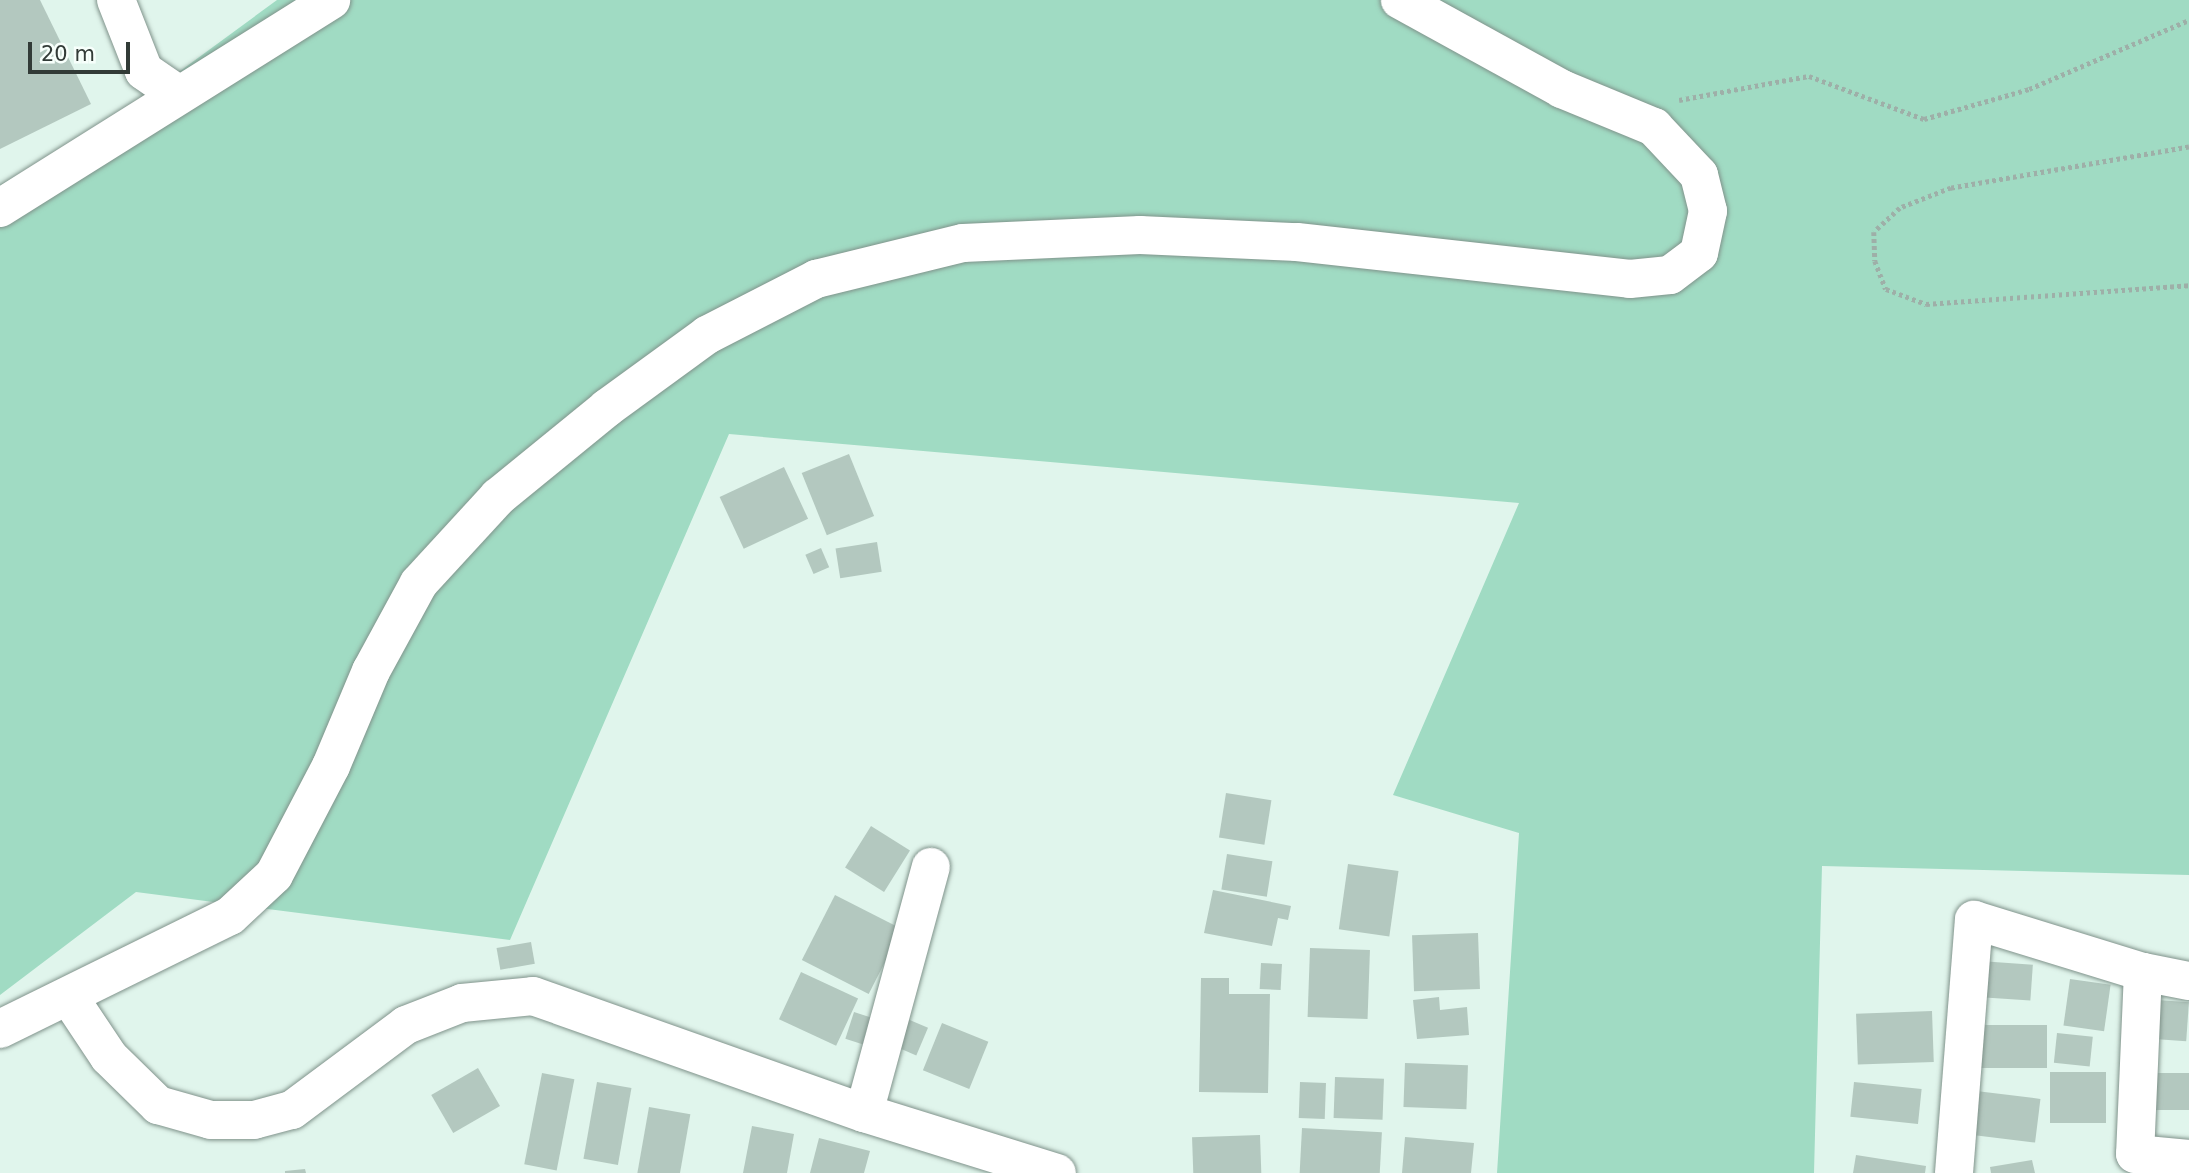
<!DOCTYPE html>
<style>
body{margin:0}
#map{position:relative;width:2189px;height:1173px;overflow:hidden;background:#e0f5ec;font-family:"DejaVu Sans",sans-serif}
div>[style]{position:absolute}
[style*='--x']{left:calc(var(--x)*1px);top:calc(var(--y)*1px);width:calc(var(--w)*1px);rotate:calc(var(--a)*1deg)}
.green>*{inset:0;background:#a0dbc3}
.building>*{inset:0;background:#b3c8bf;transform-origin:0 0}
.path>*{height:4.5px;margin-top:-2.25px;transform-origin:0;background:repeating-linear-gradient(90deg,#9eafa8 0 3.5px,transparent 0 7px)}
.roads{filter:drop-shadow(0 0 2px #80938b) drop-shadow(0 0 2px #80938b)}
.minor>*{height:38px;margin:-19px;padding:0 19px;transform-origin:19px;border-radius:19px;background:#fff}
.tertiary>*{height:38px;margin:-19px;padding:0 19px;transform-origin:19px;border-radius:19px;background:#fff}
span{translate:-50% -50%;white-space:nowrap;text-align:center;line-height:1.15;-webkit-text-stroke:7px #f7fffb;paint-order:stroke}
.scale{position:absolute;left:28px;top:42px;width:102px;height:32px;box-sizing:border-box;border:4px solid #323b37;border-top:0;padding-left:9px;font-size:21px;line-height:24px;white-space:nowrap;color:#323b37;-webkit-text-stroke:5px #f7fffb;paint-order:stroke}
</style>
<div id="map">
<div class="green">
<div style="clip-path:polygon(277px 0,2189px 0,2189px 875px,1822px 866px,1814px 1173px,1497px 1173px,1519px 833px,1393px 795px,1519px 503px,729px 434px,510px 940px,136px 892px,0 995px,0 185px,116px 118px)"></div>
</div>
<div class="building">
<div style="clip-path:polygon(0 0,40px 0,91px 104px,0 149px)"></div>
<div style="left:849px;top:454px;width:67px;height:51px;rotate:68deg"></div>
<div style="left:784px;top:467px;width:57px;height:71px;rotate:65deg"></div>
<div style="left:877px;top:542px;width:30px;height:42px;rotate:81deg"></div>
<div style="left:821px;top:548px;width:21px;height:17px;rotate:67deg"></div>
<div style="left:1226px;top:793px;width:46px;height:45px;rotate:9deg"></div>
<div style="left:871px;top:826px;width:46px;height:49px;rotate:32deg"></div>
<div style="left:1227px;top:854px;width:46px;height:36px;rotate:9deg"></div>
<div style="left:1348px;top:864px;width:51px;height:66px;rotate:8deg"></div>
<div style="clip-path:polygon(1213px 890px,1291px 906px,1288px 920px,1278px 918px,1272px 946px,1204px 933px)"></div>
<div style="left:835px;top:895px;width:75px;height:73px;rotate:27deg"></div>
<div style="left:1478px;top:933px;width:56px;height:66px;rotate:88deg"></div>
<div style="left:531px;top:942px;width:22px;height:35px;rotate:80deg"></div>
<div style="left:1310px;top:948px;width:60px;height:69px;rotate:2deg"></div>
<div style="left:1980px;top:961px;width:53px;height:36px;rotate:4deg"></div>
<div style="left:1261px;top:963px;width:21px;height:26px;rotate:3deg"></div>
<div style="left:801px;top:972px;width:63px;height:52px;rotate:25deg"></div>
<div style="clip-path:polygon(1201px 978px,1229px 978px,1229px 994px,1270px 994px,1268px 1093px,1199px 1092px)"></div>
<div style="left:2070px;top:979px;width:41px;height:47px;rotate:8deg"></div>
<div style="clip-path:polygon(1439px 997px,1440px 1010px,1467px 1007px,1469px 1035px,1417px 1039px,1413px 1000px)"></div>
<div style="left:2157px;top:1000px;width:32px;height:39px;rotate:4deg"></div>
<div style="left:1932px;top:1011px;width:51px;height:76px;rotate:88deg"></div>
<div style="left:854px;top:1012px;width:22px;height:28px;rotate:18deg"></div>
<div style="left:905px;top:1018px;width:25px;height:30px;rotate:23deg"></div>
<div style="left:942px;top:1023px;width:50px;height:51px;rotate:22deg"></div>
<div style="left:2047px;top:1025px;width:43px;height:78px;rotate:90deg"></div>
<div style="left:2057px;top:1033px;width:36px;height:30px;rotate:6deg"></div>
<div style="left:1405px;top:1063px;width:63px;height:44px;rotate:2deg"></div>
<div style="left:478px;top:1068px;width:44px;height:54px;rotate:60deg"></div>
<div style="left:2050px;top:1072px;width:56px;height:51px"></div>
<div style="left:542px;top:1073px;width:33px;height:93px;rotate:11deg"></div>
<div style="left:2189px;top:1073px;width:37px;height:43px;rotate:90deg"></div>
<div style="left:1335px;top:1077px;width:49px;height:41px;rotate:2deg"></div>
<div style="left:597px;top:1082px;width:35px;height:78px;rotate:10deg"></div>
<div style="left:1300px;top:1082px;width:26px;height:36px;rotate:2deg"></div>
<div style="left:1854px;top:1082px;width:68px;height:35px;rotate:6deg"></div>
<div style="left:1968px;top:1090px;width:73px;height:44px;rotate:7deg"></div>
<div style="left:649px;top:1107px;width:42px;height:67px;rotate:10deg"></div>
<div style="clip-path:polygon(752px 1126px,794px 1134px,787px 1173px,743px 1173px)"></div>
<div style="left:1302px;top:1128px;width:80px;height:45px;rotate:3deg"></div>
<div style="left:1260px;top:1135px;width:38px;height:68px;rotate:88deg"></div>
<div style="clip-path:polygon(1405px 1137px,1474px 1143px,1471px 1173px,1402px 1173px)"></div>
<div style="clip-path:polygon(819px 1138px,870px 1151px,864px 1173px,810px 1173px)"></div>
<div style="clip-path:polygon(1856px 1155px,1926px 1166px,1925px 1173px,1853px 1173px)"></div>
<div style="clip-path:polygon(2032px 1160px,2035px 1173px,1991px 1173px,1990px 1167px)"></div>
<div style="clip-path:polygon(305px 1169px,306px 1173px,285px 1173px,285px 1171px)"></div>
</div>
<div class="path">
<div style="--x:1679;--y:100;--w:132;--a:-10.5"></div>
<div style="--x:1809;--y:76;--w:123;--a:20.5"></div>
<div style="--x:1924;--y:119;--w:109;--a:-15.9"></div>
<div style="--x:2029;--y:89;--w:174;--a:-23.3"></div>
<div style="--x:2189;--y:147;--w:242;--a:170.2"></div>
<div style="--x:1951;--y:188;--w:55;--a:158.6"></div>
<div style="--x:1900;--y:208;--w:35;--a:137"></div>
<div style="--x:1874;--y:232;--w:29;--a:88"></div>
<div style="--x:1875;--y:261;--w:30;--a:69"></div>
<div style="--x:1886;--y:289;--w:43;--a:20.6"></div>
<div style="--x:1926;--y:304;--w:264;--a:-4.1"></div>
</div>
<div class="roads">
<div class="minor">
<div style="--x:116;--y:0;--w:76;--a:68.5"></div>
<div style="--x:144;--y:71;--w:42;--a:34.4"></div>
<div style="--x:2143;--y:972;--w:182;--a:92.5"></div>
<div style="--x:2135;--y:1154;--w:54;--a:5.3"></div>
<div style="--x:69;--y:997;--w:72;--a:56.3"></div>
<div style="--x:109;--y:1057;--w:69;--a:44.4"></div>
<div style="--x:158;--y:1105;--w:55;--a:15.8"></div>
<div style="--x:211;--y:1120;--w:43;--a:0"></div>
<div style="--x:254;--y:1120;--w:39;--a:-15"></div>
<div style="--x:292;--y:1110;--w:142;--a:-36.7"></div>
<div style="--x:406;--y:1025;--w:60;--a:-21.4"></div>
<div style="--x:462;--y:1003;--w:71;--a:-5.6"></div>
<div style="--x:533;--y:996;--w:351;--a:19.5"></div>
<div style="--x:864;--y:1113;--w:202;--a:17.3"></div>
<div style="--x:864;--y:1113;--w:255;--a:-74.8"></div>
<div style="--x:1954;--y:1173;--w:254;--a:-85.5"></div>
<div style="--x:1974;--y:920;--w:177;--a:17.1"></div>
<div style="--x:2143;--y:972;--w:47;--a:11.1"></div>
</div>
<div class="tertiary">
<div style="--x:0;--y:208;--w:391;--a:-32.1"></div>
<div style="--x:0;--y:1029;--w:256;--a:-26.2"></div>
<div style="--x:230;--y:916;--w:60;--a:-43"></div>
<div style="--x:274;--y:875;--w:123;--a:-62.4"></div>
<div style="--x:331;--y:766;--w:103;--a:-67.2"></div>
<div style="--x:371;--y:671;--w:100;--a:-61.4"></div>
<div style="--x:419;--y:583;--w:117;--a:-47.4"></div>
<div style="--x:498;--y:497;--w:141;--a:-39.2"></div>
<div style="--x:607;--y:408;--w:124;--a:-36.1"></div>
<div style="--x:707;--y:335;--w:123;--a:-27.2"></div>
<div style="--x:816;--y:279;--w:151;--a:-13.8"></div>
<div style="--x:963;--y:243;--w:177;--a:-2.6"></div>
<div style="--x:1140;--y:235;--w:157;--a:2.6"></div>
<div style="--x:1297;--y:242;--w:335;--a:6.3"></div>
<div style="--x:1630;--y:279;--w:40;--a:-5.7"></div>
<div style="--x:1670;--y:275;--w:36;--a:-37"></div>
<div style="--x:1699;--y:253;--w:43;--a:-77.9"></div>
<div style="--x:1708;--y:211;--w:37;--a:-104"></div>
<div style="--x:1699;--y:175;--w:66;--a:-133.2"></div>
<div style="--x:1654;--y:127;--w:100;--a:-157.6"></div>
<div style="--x:1562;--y:89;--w:185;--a:-151.2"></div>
</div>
</div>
<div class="scale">20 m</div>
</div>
